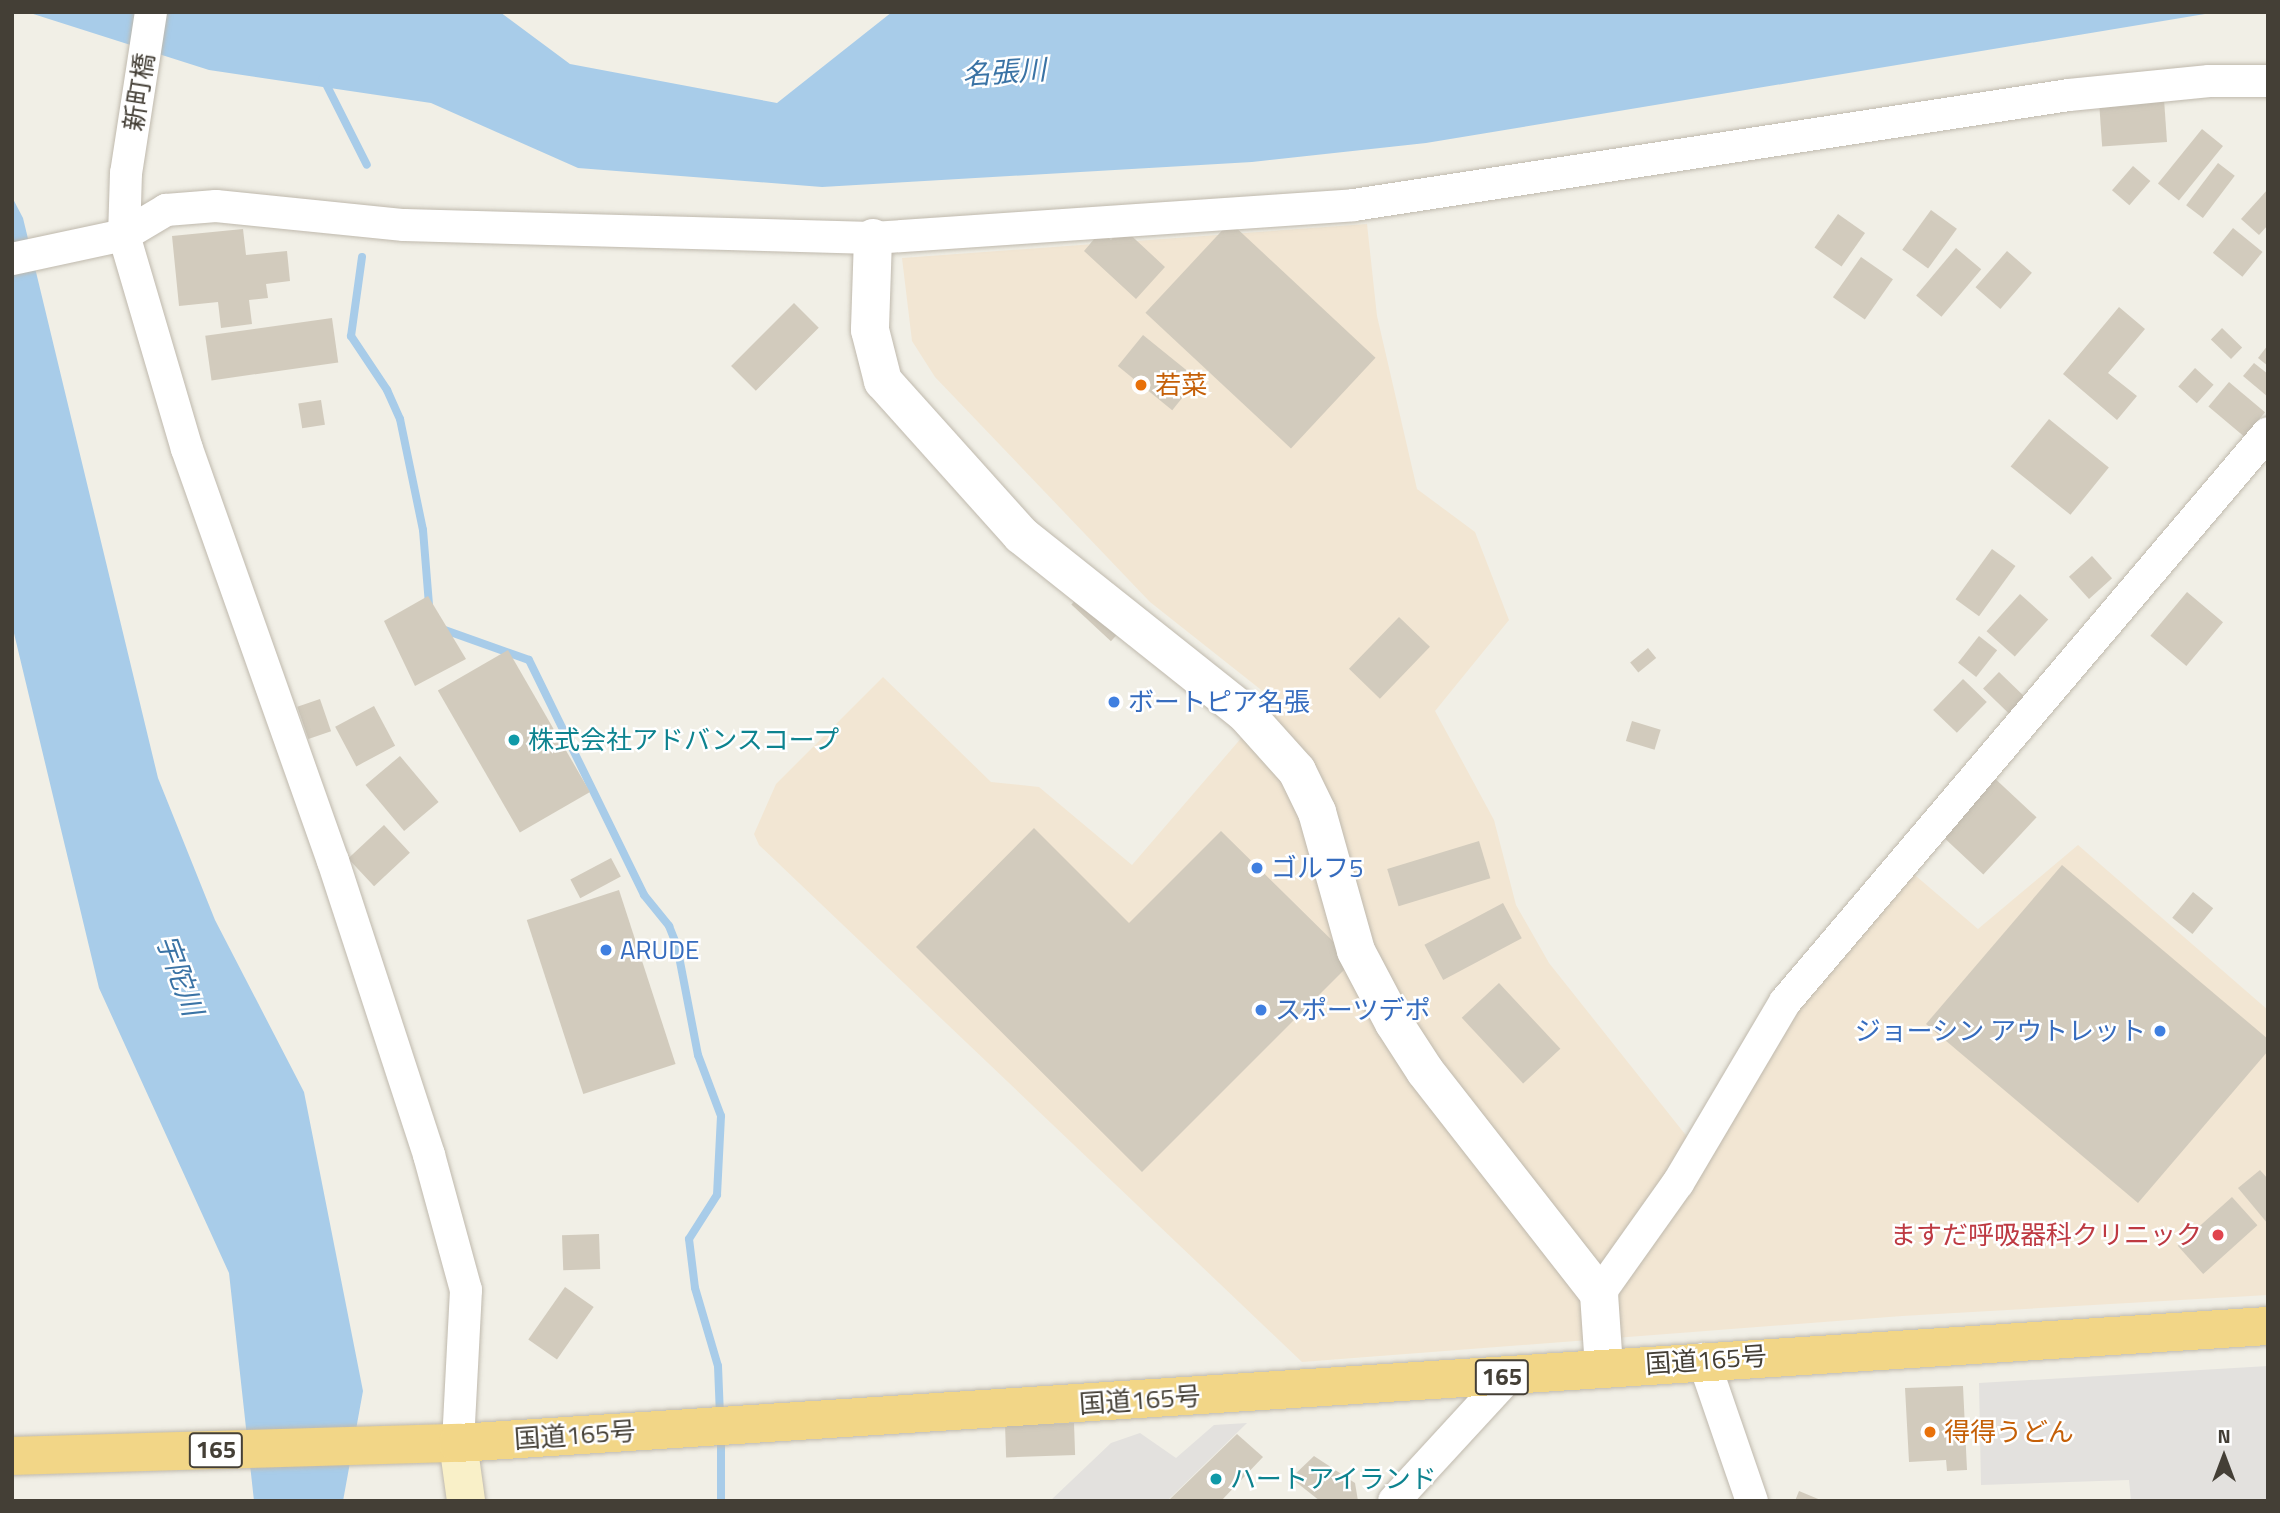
<!DOCTYPE html>
<meta charset="utf-8">
<style>
body{margin:0}
#map{position:relative;width:2280px;height:1513px;overflow:hidden;background:#f1efe6;font-family:"Titillium Web","Noto Sans JP",sans-serif}
div>[style]{position:absolute}
[style*='--x']{left:calc(var(--x)*1px);top:calc(var(--y)*1px);width:calc(var(--w)*1px);rotate:calc(var(--a)*1deg)}
.commercial>*{inset:0;background:#f2e6d3}
.parking>*{inset:0;background:#e3e1de}
.water>*{inset:0;background:#a8cce9}
.stream>*{height:8px;margin:-4px;padding:0 4px;transform-origin:4px;border-radius:4px;background:#a8cce9}
.building>*{inset:0;background:#d2cbbd;transform-origin:0 0}
.roads{filter:drop-shadow(0 0 2px #bfb9ad) drop-shadow(0 0 2px #bfb9ad)}
.minor>*{height:32px;margin:-16px;padding:0 16px;transform-origin:16px;border-radius:16px;background:#fff}
.tertiary>*{height:38px;margin:-19px;padding:0 19px;transform-origin:19px;border-radius:19px;background:#fff}
.secondary>*{height:38px;margin:-19px;padding:0 19px;transform-origin:19px;border-radius:19px;background:#f9f0c8}
.trunk>*{height:38px;margin:-19px;padding:0 19px;transform-origin:19px;border-radius:19px;background:#f2d687}
.dots>*{width:19px;height:19px;translate:-50% -50%;box-sizing:border-box;border:4px solid #fff;border-radius:50%}
span{translate:-50% -50%;white-space:nowrap;text-align:center;line-height:1.15;-webkit-text-stroke:5px #fff;paint-order:stroke}
.shield-label span{padding:2px 5px;background:#fff;border:2px solid;border-radius:5px;-webkit-text-stroke-width:0}
.shield-label{font-size:24px;color:#443f36;font-weight:700}
.street-label{font-size:26px;color:#443f36}
.food-label{font-size:26px;color:#c56008}
.left{translate:0 -50%;text-align:left}
.shop-label{font-size:26px;color:#366cbe}
.right{translate:-100% -50%;text-align:right}
.culture-label{font-size:26px;color:#0d838f}
.health-label{font-size:26px;color:#be3a42}
.water-label{font-size:28px;color:#3a73a5;font-style:italic}
.frame{position:absolute;inset:0;border:14px solid #443f36;pointer-events:none}
.north{position:absolute;left:2189px;top:1422px;width:70px;height:70px;-webkit-text-stroke:5px #fff;paint-order:stroke;rotate:0deg;font-size:19px;font-weight:700;line-height:28px;text-align:center;color:#443f36}
.north::after{content:'';display:block;margin:auto;width:24px;height:32px;background:#443f36;clip-path:polygon(50% 0,100% 100%,50% 72%,0 100%)}
</style>
<div id="map">
<div class="commercial">
<div style="clip-path:polygon(1367px 224px,1377px 316px,1417px 489px,1475px 532px,1509px 620px,1435px 711px,1494px 820px,1516px 905px,1549px 963px,1704px 1158px,1796px 1007px,1909px 870px,1978px 929px,2078px 845px,2268px 1010px,2268px 1295px,1902px 1316px,1302px 1362px,759px 845px,754px 834px,776px 784px,883px 677px,991px 782px,1039px 787px,1132px 865px,1274px 700px,1150px 602px,935px 377px,912px 341px,902px 258px)"></div>
</div>
<div class="parking">
<div style="clip-path:polygon(2268px 1366px,2268px 1501px,2131px 1501px,2129px 1480px,1981px 1485px,1979px 1383px)"></div>
<div style="clip-path:polygon(1247px 1423px,1167px 1501px,1050px 1501px,1111px 1443px,1140px 1433px,1176px 1458px,1214px 1425px)"></div>
</div>
<div class="water">
<div style="clip-path:polygon(27px 12px,500px 12px,570px 64px,777px 103px,892px 12px,2217px 12px,1426px 143px,1252px 162px,822px 187px,578px 168px,431px 103px,209px 70px)"></div>
<div style="clip-path:polygon(12px 197px,23px 218px,158px 778px,215px 920px,304px 1092px,363px 1391px,343px 1501px,254px 1501px,229px 1273px,99px 988px,12px 625px)"></div>
</div>
<div class="stream">
<div style="--x:323;--y:78;--w:97;--a:63.2"></div>
<div style="--x:362;--y:257;--w:80;--a:97.9"></div>
<div style="--x:351;--y:336;--w:65;--a:56.3"></div>
<div style="--x:387;--y:390;--w:32;--a:66"></div>
<div style="--x:400;--y:419;--w:113;--a:78.3"></div>
<div style="--x:423;--y:530;--w:74;--a:85.4"></div>
<div style="--x:442;--y:629;--w:92;--a:19.6"></div>
<div style="--x:529;--y:660;--w:262;--a:63.9"></div>
<div style="--x:644;--y:895;--w:40;--a:51"></div>
<div style="--x:669;--y:926;--w:22;--a:68"></div>
<div style="--x:677;--y:946;--w:111;--a:79.1"></div>
<div style="--x:698;--y:1055;--w:65;--a:69.3"></div>
<div style="--x:721;--y:1116;--w:79;--a:92.9"></div>
<div style="--x:717;--y:1195;--w:52;--a:122.5"></div>
<div style="--x:689;--y:1239;--w:49;--a:83"></div>
<div style="--x:695;--y:1288;--w:81;--a:73.6"></div>
<div style="--x:718;--y:1366;--w:49;--a:87.7"></div>
<div style="--x:721;--y:1501;--w:66;--a:-90"></div>
</div>
<div class="building">
<div style="left:2164px;top:99px;width:43px;height:65px;rotate:86deg"></div>
<div style="left:2202px;top:129px;width:27px;height:70px;rotate:39deg"></div>
<div style="left:2218px;top:163px;width:21px;height:53px;rotate:37deg"></div>
<div style="left:2133px;top:166px;width:23px;height:32px;rotate:41deg"></div>
<div style="clip-path:polygon(2268px 189px,2268px 225px,2259px 235px,2241px 219px)"></div>
<div style="left:1931px;top:210px;width:32px;height:49px;rotate:36deg"></div>
<div style="left:1838px;top:214px;width:33px;height:41px;rotate:35deg"></div>
<div style="left:1230px;top:222px;width:199px;height:124px;rotate:43deg"></div>
<div style="clip-path:polygon(1122px 227px,1165px 267px,1136px 299px,1084px 251px,1101px 231px,1111px 240px)"></div>
<div style="left:2233px;top:228px;width:38px;height:32px;rotate:39deg"></div>
<div style="clip-path:polygon(243px 229px,246px 255px,287px 251px,290px 281px,266px 284px,268px 298px,249px 300px,252px 324px,221px 328px,218px 302px,179px 306px,172px 236px)"></div>
<div style="left:1956px;top:248px;width:33px;height:62px;rotate:40deg"></div>
<div style="left:2007px;top:251px;width:33px;height:48px;rotate:41deg"></div>
<div style="left:1861px;top:257px;width:39px;height:49px;rotate:35deg"></div>
<div style="left:794px;top:303px;width:35px;height:89px;rotate:45deg"></div>
<div style="clip-path:polygon(2119px 307px,2145px 329px,2108px 373px,2137px 396px,2117px 420px,2063px 374px)"></div>
<div style="left:332px;top:318px;width:45px;height:128px;rotate:82deg"></div>
<div style="left:2222px;top:328px;width:28px;height:16px;rotate:44deg"></div>
<div style="left:1143px;top:335px;width:70px;height:40px;rotate:39deg"></div>
<div style="clip-path:polygon(2268px 345px,2268px 366px,2258px 358px)"></div>
<div style="clip-path:polygon(2254px 363px,2268px 374px,2268px 397px,2243px 376px)"></div>
<div style="left:2195px;top:368px;width:25px;height:25px;rotate:42deg"></div>
<div style="left:2229px;top:382px;width:47px;height:32px;rotate:40deg"></div>
<div style="left:321px;top:400px;width:25px;height:23px;rotate:81deg"></div>
<div style="left:2049px;top:419px;width:77px;height:61px;rotate:39deg"></div>
<div style="left:1992px;top:549px;width:29px;height:62px;rotate:36deg"></div>
<div style="left:2092px;top:556px;width:30px;height:31px;rotate:48deg"></div>
<div style="left:1083px;top:592px;width:54px;height:17px;rotate:43deg"></div>
<div style="left:2187px;top:592px;width:47px;height:57px;rotate:40deg"></div>
<div style="left:2020px;top:594px;width:38px;height:50px;rotate:42deg"></div>
<div style="clip-path:polygon(428px 596px,466px 659px,415px 686px,384px 621px)"></div>
<div style="left:1399px;top:617px;width:43px;height:72px;rotate:44deg"></div>
<div style="left:1979px;top:636px;width:23px;height:34px;rotate:38deg"></div>
<div style="left:1648px;top:648px;width:13px;height:23px;rotate:51deg"></div>
<div style="left:508px;top:650px;width:164px;height:81px;rotate:60deg"></div>
<div style="left:1999px;top:672px;width:36px;height:23px;rotate:44deg"></div>
<div style="left:1963px;top:679px;width:33px;height:43px;rotate:44deg"></div>
<div style="left:320px;top:699px;width:34px;height:24px;rotate:71deg"></div>
<div style="left:374px;top:706px;width:45px;height:44px;rotate:62deg"></div>
<div style="left:1632px;top:721px;width:30px;height:21px;rotate:17deg"></div>
<div style="left:400px;top:756px;width:60px;height:45px;rotate:50deg"></div>
<div style="left:1989px;top:773px;width:65px;height:78px;rotate:43deg"></div>
<div style="left:384px;top:825px;width:38px;height:49px;rotate:47deg"></div>
<div style="clip-path:polygon(1034px 828px,1129px 923px,1221px 831px,1353px 961px,1142px 1172px,916px 947px)"></div>
<div style="left:1479px;top:841px;width:39px;height:96px;rotate:73deg"></div>
<div style="left:611px;top:858px;width:21px;height:46px;rotate:62deg"></div>
<div style="clip-path:polygon(2062px 865px,2268px 1039px,2268px 1051px,2138px 1203px,1926px 1024px)"></div>
<div style="left:619px;top:890px;width:183px;height:97px;rotate:72deg"></div>
<div style="left:2193px;top:892px;width:26px;height:33px;rotate:39deg"></div>
<div style="left:1503px;top:903px;width:40px;height:89px;rotate:62deg"></div>
<div style="left:1499px;top:983px;width:90px;height:51px;rotate:47deg"></div>
<div style="clip-path:polygon(2260px 1170px,2268px 1179px,2268px 1224px,2238px 1188px)"></div>
<div style="left:2232px;top:1197px;width:38px;height:73px;rotate:48deg"></div>
<div style="left:599px;top:1234px;width:35px;height:37px;rotate:88deg"></div>
<div style="left:565px;top:1287px;width:35px;height:64px;rotate:35deg"></div>
<div style="clip-path:polygon(1963px 1386px,1967px 1470px,1947px 1471px,1946px 1460px,1909px 1462px,1905px 1388px)"></div>
<div style="left:1074px;top:1423px;width:32px;height:69px;rotate:88deg"></div>
<div style="clip-path:polygon(1237px 1434px,1263px 1457px,1221px 1501px,1168px 1501px)"></div>
<div style="clip-path:polygon(1314px 1456px,1355px 1483px,1358px 1501px,1320px 1501px,1291px 1478px)"></div>
<div style="clip-path:polygon(1799px 1491px,1823px 1501px,1795px 1501px)"></div>
</div>
<div class="roads">
<div class="minor">
<div style="--x:151;--y:12;--w:163;--a:98.8"></div>
<div style="--x:126;--y:173;--w:62;--a:91.8"></div>
<div style="--x:124;--y:235;--w:223;--a:73.6"></div>
<div style="--x:187;--y:449;--w:437;--a:70.5"></div>
<div style="--x:333;--y:861;--w:309;--a:71.9"></div>
<div style="--x:429;--y:1155;--w:140;--a:74.7"></div>
<div style="--x:466;--y:1290;--w:153;--a:93"></div>
<div style="--x:12;--y:259;--w:115;--a:-12.1"></div>
<div style="--x:124;--y:235;--w:49;--a:-30.8"></div>
<div style="--x:166;--y:210;--w:50;--a:-4.6"></div>
<div style="--x:216;--y:206;--w:189;--a:5.8"></div>
<div style="--x:404;--y:225;--w:469;--a:1.6"></div>
<div style="--x:873;--y:238;--w:482;--a:-3.9"></div>
<div style="--x:1354;--y:205;--w:723;--a:-8.75"></div>
<div style="--x:2069;--y:95;--w:141;--a:-5.7"></div>
<div style="--x:2209;--y:81;--w:59;--a:0"></div>
<div style="--x:1599;--y:1294;--w:136;--a:-54.6"></div>
<div style="--x:1678;--y:1183;--w:210;--a:-59.4"></div>
<div style="--x:1785;--y:1002;--w:746;--a:-49.67"></div>
<div style="--x:1703;--y:1359;--w:150;--a:71"></div>
<div style="--x:1394;--y:1501;--w:168;--a:-47.4"></div>
</div>
<div class="tertiary">
<div style="--x:873;--y:238;--w:92;--a:91.9"></div>
<div style="--x:870;--y:330;--w:53;--a:75.7"></div>
<div style="--x:883;--y:381;--w:207;--a:48.1"></div>
<div style="--x:1021;--y:535;--w:286;--a:38.5"></div>
<div style="--x:1245;--y:713;--w:78;--a:48.1"></div>
<div style="--x:1297;--y:771;--w:46;--a:64"></div>
<div style="--x:1317;--y:812;--w:144;--a:74.3"></div>
<div style="--x:1356;--y:951;--w:81;--a:62.2"></div>
<div style="--x:1394;--y:1023;--w:57;--a:57.1"></div>
<div style="--x:1425;--y:1071;--w:283;--a:52"></div>
<div style="--x:1599;--y:1294;--w:73;--a:86.1"></div>
</div>
<div class="secondary">
<div style="--x:458;--y:1443;--w:59;--a:82.1"></div>
</div>
<div class="trunk">
<div style="--x:12;--y:1456;--w:446;--a:-1.7"></div>
<div style="--x:458;--y:1443;--w:1814;--a:-3.7"></div>
</div>
</div>
<div class="dots">
<div style="left:1141px;top:385px;background:#e8710a"></div>
<div style="left:1114px;top:702px;background:#3f7fe0"></div>
<div style="left:514px;top:740px;background:#0f9aa8"></div>
<div style="left:1257px;top:868px;background:#3f7fe0"></div>
<div style="left:606px;top:950px;background:#3f7fe0"></div>
<div style="left:1261px;top:1010px;background:#3f7fe0"></div>
<div style="left:2160px;top:1031px;background:#3f7fe0"></div>
<div style="left:2218px;top:1235px;background:#e0444e"></div>
<div style="left:1930px;top:1432px;background:#e8710a"></div>
<div style="left:1216px;top:1479px;background:#0f9aa8"></div>
</div>
<div class="shield-label">
<span style="left:1502px;top:1377px">165</span>
<span style="left:216px;top:1450px">165</span>
</div>
<div class="street-label">
<span style="left:139px;top:92px;rotate:-81deg">新町橋</span>
<span style="left:1706px;top:1360px;rotate:-4deg">国道165号</span>
<span style="left:1140px;top:1400px;rotate:-4deg">国道165号</span>
<span style="left:575px;top:1435px;rotate:-4deg">国道165号</span>
</div>
<div class="food-label">
<span class="left" style="left:1155px;top:385px">若菜</span>
<span class="left" style="left:1944px;top:1432px">得得うどん</span>
</div>
<div class="shop-label">
<span class="left" style="left:1128px;top:702px">ボートピア名張</span>
<span class="left" style="left:1271px;top:868px">ゴルフ5</span>
<span class="left" style="left:620px;top:950px">ARUDE</span>
<span class="left" style="left:1275px;top:1010px">スポーツデポ</span>
<span class="right" style="left:2146px;top:1031px">ジョーシン アウトレット</span>
</div>
<div class="culture-label">
<span class="left" style="left:528px;top:740px">株式会社アドバンスコープ</span>
<span class="left" style="left:1230px;top:1479px">ハートアイランド</span>
</div>
<div class="health-label">
<span class="right" style="left:2202px;top:1235px">ますだ呼吸器科クリニック</span>
</div>
<div class="water-label">
<span style="left:1004px;top:72px;rotate:-4deg">名張川</span>
<span style="left:180px;top:975px;rotate:70deg">宇陀川</span>
</div>
<div class="frame"></div>
<div class="north">N</div>
</div>
